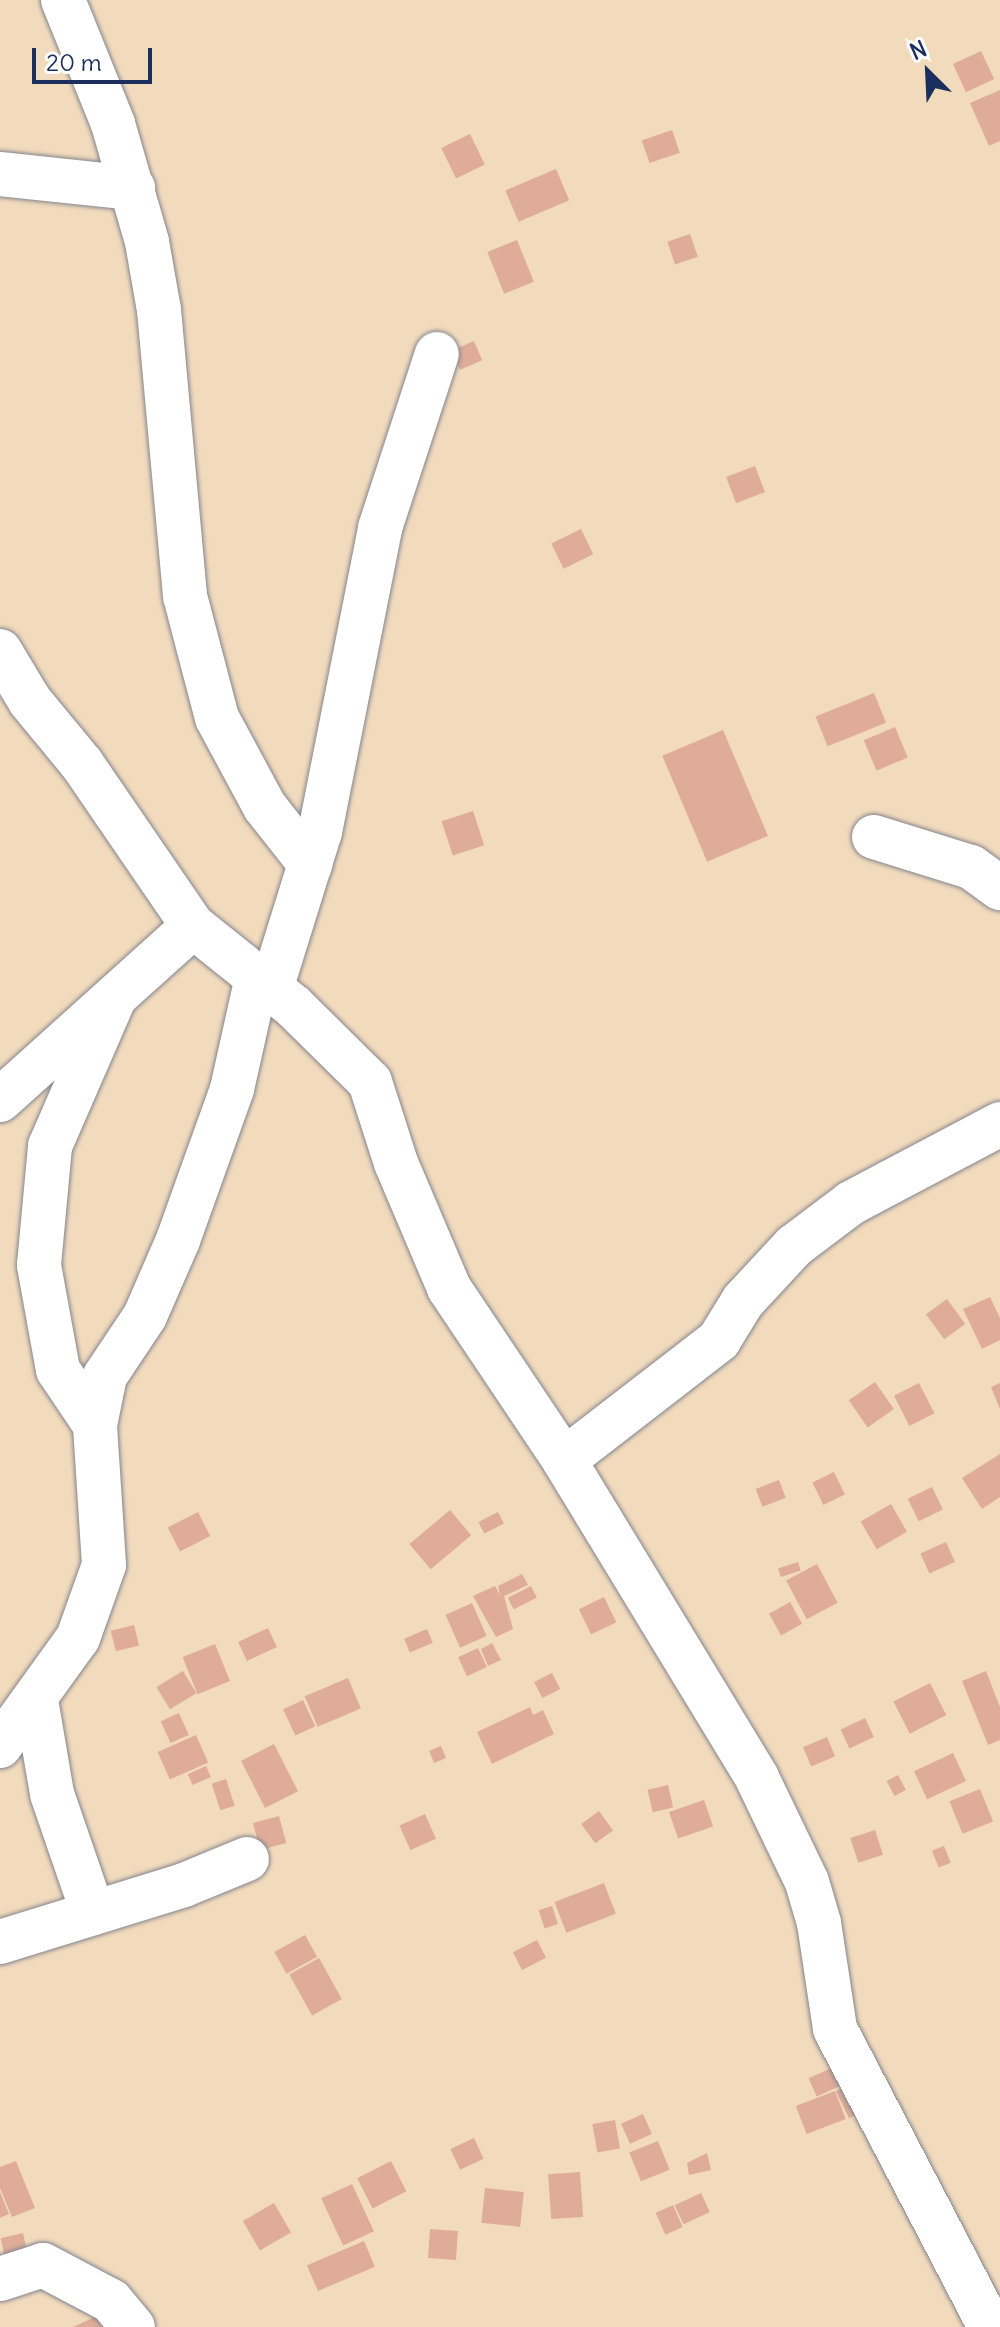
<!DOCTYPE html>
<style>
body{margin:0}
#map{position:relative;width:1000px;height:2327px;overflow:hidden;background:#f2dbbd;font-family:Delius,sans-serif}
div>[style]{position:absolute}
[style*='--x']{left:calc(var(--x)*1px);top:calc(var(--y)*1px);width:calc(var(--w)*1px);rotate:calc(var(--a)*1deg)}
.building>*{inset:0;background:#deac99;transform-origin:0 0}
.roads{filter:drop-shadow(0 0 2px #86858e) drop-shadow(0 0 2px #86858e)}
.minor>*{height:44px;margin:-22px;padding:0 22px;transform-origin:22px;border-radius:22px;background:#fff}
span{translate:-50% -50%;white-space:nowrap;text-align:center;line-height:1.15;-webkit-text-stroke:6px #fff;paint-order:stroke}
.north{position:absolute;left:888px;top:32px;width:80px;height:80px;-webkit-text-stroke:6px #fff;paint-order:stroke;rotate:336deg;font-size:22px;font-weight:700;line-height:32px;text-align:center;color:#1b2f5e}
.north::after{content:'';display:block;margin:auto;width:28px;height:36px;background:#1b2f5e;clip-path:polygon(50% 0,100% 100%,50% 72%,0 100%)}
.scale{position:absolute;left:32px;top:48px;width:120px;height:36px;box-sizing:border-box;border:4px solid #1b2f5e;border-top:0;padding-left:10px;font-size:24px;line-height:28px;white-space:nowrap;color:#1b2f5e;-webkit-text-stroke:6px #fff;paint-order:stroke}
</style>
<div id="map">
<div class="building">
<div style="left:981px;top:51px;width:31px;height:31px;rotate:65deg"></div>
<div style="clip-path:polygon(1000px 90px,1000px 141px,989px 146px,970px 103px)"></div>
<div style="left:672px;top:130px;width:24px;height:32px;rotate:71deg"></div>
<div style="left:470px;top:134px;width:34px;height:32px;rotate:64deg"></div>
<div style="left:556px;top:169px;width:34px;height:55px;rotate:67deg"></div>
<div style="left:690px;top:234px;width:24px;height:24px;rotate:71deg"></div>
<div style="left:517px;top:240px;width:45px;height:32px;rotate:68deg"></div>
<div style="left:474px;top:341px;width:21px;height:24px;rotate:67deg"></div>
<div style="left:755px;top:466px;width:28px;height:31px;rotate:69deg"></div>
<div style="left:581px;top:529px;width:28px;height:33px;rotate:64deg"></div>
<div style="left:874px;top:693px;width:32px;height:63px;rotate:68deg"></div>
<div style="left:895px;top:727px;width:33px;height:34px;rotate:67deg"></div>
<div style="left:723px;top:730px;width:115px;height:66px;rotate:67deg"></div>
<div style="left:473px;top:811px;width:36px;height:33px;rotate:72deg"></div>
<div style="clip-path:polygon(990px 1297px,1000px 1318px,1000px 1340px,982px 1349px,963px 1309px)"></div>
<div style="left:947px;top:1299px;width:31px;height:26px;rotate:54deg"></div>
<div style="left:875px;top:1382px;width:33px;height:32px;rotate:55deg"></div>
<div style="left:919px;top:1383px;width:34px;height:28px;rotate:63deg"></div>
<div style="clip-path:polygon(1000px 1383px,1000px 1409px,991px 1387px)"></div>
<div style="clip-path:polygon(1000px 1454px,1000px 1497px,982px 1509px,962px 1478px)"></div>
<div style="left:834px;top:1472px;width:25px;height:24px;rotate:64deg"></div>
<div style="left:779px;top:1480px;width:19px;height:25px;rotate:69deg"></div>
<div style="left:932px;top:1487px;width:25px;height:27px;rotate:64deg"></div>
<div style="left:891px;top:1504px;width:32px;height:35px;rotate:60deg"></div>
<div style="left:450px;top:1510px;width:33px;height:53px;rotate:50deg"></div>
<div style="left:198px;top:1512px;width:27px;height:34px;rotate:63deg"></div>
<div style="left:498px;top:1512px;width:13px;height:22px;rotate:63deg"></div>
<div style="left:946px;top:1542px;width:22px;height:28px;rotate:66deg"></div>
<div style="left:798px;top:1562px;width:9px;height:21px;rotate:72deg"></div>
<div style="left:817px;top:1564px;width:44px;height:35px;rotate:62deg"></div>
<div style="clip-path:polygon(522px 1574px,528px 1585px,504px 1596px,513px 1629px,496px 1637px,473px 1596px,495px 1586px,500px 1595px,498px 1586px)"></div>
<div style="left:531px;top:1586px;width:13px;height:26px;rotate:63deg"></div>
<div style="left:604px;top:1597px;width:28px;height:28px;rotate:64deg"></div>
<div style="left:790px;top:1602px;width:25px;height:24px;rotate:61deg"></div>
<div style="left:472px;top:1603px;width:36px;height:29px;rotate:66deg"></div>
<div style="left:134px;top:1625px;width:21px;height:24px;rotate:76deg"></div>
<div style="left:268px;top:1628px;width:21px;height:33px;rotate:65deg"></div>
<div style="left:427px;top:1629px;width:15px;height:25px;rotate:67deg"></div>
<div style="clip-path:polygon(492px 1643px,501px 1660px,488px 1666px,481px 1649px)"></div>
<div style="left:215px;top:1644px;width:40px;height:35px;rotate:68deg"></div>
<div style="left:478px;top:1648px;width:21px;height:22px;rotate:65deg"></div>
<div style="left:183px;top:1671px;width:26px;height:31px;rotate:59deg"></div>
<div style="clip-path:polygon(986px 1671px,1000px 1707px,1000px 1740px,988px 1745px,962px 1681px)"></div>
<div style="left:552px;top:1673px;width:18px;height:20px;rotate:63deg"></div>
<div style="left:348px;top:1678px;width:33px;height:47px;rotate:67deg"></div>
<div style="left:930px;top:1683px;width:36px;height:41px;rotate:63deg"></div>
<div style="left:303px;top:1700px;width:29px;height:22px;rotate:65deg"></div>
<div style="clip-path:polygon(530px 1707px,533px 1715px,543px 1710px,554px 1734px,492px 1764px,477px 1732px)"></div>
<div style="left:179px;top:1713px;width:24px;height:20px;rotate:66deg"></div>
<div style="left:865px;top:1718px;width:21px;height:27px;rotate:65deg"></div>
<div style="left:196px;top:1735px;width:30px;height:42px;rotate:66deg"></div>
<div style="left:827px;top:1737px;width:21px;height:26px;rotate:67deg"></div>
<div style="left:274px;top:1744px;width:53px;height:37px;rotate:63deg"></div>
<div style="left:441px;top:1746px;width:13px;height:13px;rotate:67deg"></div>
<div style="left:953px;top:1753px;width:31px;height:43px;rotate:65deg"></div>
<div style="left:206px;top:1766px;width:12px;height:20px;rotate:66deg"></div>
<div style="left:898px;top:1775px;width:17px;height:13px;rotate:62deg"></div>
<div style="left:226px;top:1779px;width:28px;height:15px;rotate:72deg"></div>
<div style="left:668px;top:1785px;width:23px;height:21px;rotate:77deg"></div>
<div style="left:980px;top:1789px;width:35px;height:33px;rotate:68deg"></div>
<div style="left:704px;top:1800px;width:28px;height:37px;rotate:71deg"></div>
<div style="left:599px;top:1811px;width:24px;height:22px;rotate:54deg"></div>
<div style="left:425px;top:1814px;width:27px;height:28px;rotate:66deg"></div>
<div style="left:279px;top:1816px;width:28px;height:27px;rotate:75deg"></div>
<div style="left:875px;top:1830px;width:26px;height:26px;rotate:72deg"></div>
<div style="left:944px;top:1846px;width:18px;height:13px;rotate:68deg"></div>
<div style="left:604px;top:1883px;width:33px;height:53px;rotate:69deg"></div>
<div style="left:552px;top:1906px;width:19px;height:14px;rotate:72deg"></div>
<div style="left:305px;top:1935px;width:25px;height:35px;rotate:61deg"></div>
<div style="left:537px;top:1940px;width:20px;height:27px;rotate:63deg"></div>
<div style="left:319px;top:1958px;width:47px;height:34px;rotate:61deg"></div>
<div style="left:836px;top:2066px;width:20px;height:30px;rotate:66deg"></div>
<div style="left:853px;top:2083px;width:30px;height:19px;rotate:64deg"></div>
<div style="left:835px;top:2091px;width:30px;height:42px;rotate:69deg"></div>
<div style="left:643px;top:2114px;width:22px;height:24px;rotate:66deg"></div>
<div style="left:615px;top:2120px;width:29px;height:23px;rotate:80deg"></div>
<div style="left:474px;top:2138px;width:23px;height:26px;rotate:65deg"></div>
<div style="left:658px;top:2141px;width:31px;height:31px;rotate:68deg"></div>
<div style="clip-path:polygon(707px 2153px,711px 2170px,689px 2175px,687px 2163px)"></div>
<div style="clip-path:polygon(16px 2161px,35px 2208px,12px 2217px,0 2188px,0 2167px)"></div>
<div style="left:391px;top:2161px;width:34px;height:38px;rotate:63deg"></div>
<div style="left:580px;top:2172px;width:45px;height:32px;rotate:86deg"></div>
<div style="left:352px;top:2184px;width:52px;height:34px;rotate:65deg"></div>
<div style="left:485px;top:2188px;width:39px;height:35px;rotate:6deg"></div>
<div style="clip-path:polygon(0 2192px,9px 2214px,0 2218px)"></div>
<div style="left:701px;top:2193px;width:21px;height:29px;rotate:65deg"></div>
<div style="left:274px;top:2203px;width:34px;height:36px;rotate:60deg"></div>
<div style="left:673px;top:2205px;width:24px;height:19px;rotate:66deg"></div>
<div style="left:430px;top:2229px;width:28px;height:29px;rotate:4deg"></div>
<div style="left:23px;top:2233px;width:23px;height:23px;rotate:77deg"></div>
<div style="left:364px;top:2241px;width:28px;height:62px;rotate:67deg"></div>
<div style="clip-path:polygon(97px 2316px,102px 2327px,73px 2327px)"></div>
</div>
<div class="roads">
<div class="minor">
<div style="--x:63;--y:0;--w:134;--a:68"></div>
<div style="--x:113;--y:124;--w:123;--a:73.9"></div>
<div style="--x:147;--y:242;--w:69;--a:80"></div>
<div style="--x:159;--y:310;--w:287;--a:84.8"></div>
<div style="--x:185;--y:596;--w:126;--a:75.3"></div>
<div style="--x:217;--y:718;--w:101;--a:61.7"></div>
<div style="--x:265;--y:807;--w:73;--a:51.7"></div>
<div style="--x:0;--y:174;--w:134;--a:6"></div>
<div style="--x:0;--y:651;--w:58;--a:59"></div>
<div style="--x:30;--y:701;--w:82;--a:50.5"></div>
<div style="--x:82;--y:764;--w:196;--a:55.6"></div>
<div style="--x:193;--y:926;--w:128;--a:38.7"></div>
<div style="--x:293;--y:1006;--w:108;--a:44.6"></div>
<div style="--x:370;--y:1082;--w:85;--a:72.2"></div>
<div style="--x:396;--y:1163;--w:136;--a:67"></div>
<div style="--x:449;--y:1288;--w:207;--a:56.2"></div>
<div style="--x:564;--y:1460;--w:372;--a:58.7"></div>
<div style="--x:757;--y:1778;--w:115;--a:64.3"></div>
<div style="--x:807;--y:1882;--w:43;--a:73.7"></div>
<div style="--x:819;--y:1923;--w:107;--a:81.4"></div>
<div style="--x:835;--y:2029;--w:336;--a:62.5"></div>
<div style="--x:874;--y:837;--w:102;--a:17.2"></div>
<div style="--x:971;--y:867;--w:36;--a:36"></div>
<div style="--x:271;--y:989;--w:164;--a:-72.7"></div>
<div style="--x:320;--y:832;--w:310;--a:-78.8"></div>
<div style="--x:380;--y:528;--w:183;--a:-71.9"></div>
<div style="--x:0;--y:1100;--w:260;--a:-42"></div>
<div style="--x:95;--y:1425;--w:66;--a:-123.9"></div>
<div style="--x:58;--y:1370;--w:107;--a:-100.3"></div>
<div style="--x:39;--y:1265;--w:120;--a:-84.7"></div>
<div style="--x:50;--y:1146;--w:160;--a:-66.5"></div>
<div style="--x:564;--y:1460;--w:196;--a:-37.7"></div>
<div style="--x:719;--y:1340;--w:46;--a:-58.4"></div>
<div style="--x:743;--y:1301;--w:75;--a:-47.2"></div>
<div style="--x:794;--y:1246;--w:71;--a:-37"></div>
<div style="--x:851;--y:1203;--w:169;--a:-27.9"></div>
<div style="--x:36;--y:1700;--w:95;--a:80.3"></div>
<div style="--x:52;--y:1794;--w:126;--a:71"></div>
<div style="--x:0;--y:1746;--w:133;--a:-54.2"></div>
<div style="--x:78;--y:1638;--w:77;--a:-70.4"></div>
<div style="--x:104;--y:1565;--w:140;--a:-93.7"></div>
<div style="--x:95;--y:1425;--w:50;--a:-78.5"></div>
<div style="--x:105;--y:1376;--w:72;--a:-56.3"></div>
<div style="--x:145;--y:1316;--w:83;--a:-66.5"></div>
<div style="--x:178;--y:1240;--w:160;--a:-70.3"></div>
<div style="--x:232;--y:1089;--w:115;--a:-77.4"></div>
<div style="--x:0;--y:1942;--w:193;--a:-17.2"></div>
<div style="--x:184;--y:1885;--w:68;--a:-22.4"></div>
<div style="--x:0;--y:2279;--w:45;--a:-18"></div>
<div style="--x:43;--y:2265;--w:77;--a:27.9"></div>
<div style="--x:111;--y:2301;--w:34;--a:50"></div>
</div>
</div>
<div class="north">N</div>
<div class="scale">20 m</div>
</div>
